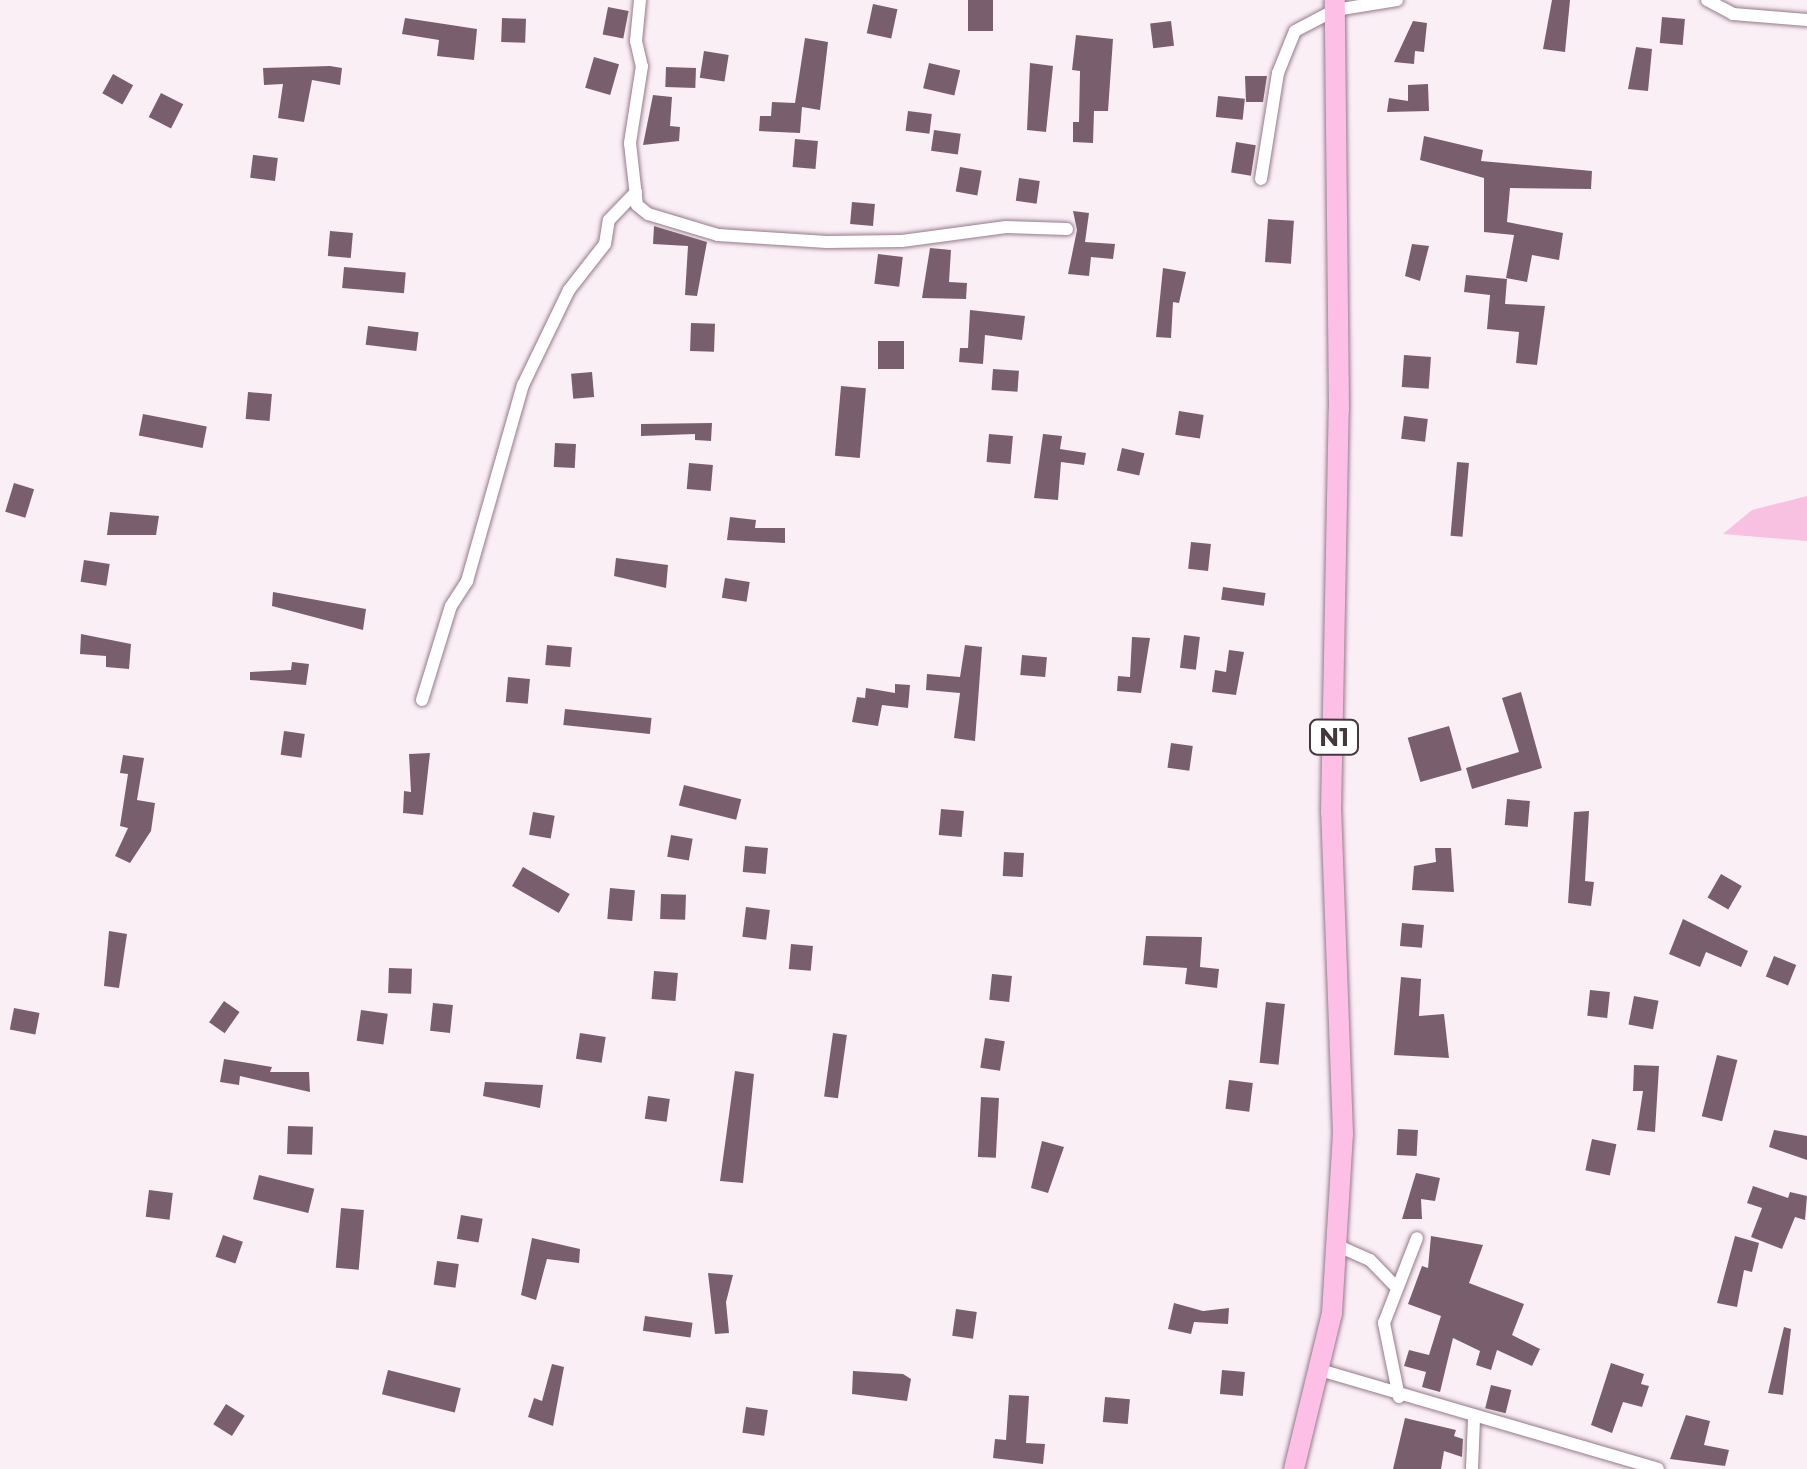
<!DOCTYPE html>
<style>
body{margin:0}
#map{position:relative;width:1807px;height:1469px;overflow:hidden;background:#fbeff6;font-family:Montserrat,sans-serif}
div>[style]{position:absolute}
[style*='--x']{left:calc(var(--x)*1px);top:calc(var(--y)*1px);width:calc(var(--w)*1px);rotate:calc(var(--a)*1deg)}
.water>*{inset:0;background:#f8c1e1}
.building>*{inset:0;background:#795f6e;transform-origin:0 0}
.roads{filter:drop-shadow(0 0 2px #947a89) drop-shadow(0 0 2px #947a89)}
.minor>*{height:12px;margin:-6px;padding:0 6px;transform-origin:6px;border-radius:6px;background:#fff}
.trunk>*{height:20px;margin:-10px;padding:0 10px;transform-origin:10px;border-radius:10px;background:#febfe6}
span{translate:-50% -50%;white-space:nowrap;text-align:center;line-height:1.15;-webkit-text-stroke:10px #fff;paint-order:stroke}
.shield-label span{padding:2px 8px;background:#fff;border:2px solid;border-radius:8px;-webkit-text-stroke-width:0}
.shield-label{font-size:25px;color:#44383f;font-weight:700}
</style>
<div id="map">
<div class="water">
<div style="clip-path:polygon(1807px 496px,1807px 541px,1723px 534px,1752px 510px)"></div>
</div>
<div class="building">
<div style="left:968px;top:0;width:25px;height:31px"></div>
<div style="clip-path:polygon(1552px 0,1570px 0,1565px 52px,1543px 49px)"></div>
<div style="left:873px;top:4px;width:25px;height:30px;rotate:12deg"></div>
<div style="left:608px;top:7px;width:21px;height:28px;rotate:11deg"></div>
<div style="left:1662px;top:17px;width:23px;height:26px;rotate:5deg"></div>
<div style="clip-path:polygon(405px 18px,477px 29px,474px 60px,437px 56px,439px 40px,402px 34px)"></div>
<div style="left:502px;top:18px;width:24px;height:24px;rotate:2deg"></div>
<div style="left:1171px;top:21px;width:25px;height:21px;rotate:83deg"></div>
<div style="clip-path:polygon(1413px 21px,1427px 23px,1424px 52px,1415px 51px,1414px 64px,1394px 62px)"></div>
<div style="clip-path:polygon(1076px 35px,1113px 39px,1108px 111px,1094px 111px,1093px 143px,1073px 142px,1073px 122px,1079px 122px,1080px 71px,1072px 70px)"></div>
<div style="clip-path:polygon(805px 38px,828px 42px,820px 110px,802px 107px,800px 133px,759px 131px,760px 116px,771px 116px,772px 102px,795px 103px)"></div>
<div style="clip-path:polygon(1636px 47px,1652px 49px,1648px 91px,1628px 89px)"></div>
<div style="left:704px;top:51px;width:25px;height:27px;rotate:9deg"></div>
<div style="left:594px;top:57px;width:26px;height:32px;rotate:16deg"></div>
<div style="left:929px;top:63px;width:32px;height:26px;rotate:13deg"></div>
<div style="clip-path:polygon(1030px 63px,1053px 66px,1046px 132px,1027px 130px)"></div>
<div style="clip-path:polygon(330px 66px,342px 68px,340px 85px,312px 80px,304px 122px,278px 118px,283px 84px,264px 85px,263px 68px)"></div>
<div style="left:666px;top:67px;width:30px;height:20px;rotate:2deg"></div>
<div style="left:113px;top:74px;width:23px;height:22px;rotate:29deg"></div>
<div style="clip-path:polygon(1245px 76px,1267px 76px,1263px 102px,1246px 102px)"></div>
<div style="clip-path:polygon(1428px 84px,1429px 111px,1387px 112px,1389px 98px,1408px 101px,1408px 85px)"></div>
<div style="left:161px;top:93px;width:25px;height:27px;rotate:27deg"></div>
<div style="clip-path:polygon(653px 95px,672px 97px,670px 126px,680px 127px,679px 141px,643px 145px)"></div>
<div style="left:1218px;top:96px;width:27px;height:21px;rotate:6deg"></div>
<div style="left:908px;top:111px;width:24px;height:20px;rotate:7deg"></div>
<div style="left:934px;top:130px;width:27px;height:21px;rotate:8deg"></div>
<div style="clip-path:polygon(1424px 136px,1483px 150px,1481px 161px,1592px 171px,1591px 189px,1510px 188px,1507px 222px,1563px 233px,1559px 260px,1532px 255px,1527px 282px,1506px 278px,1514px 235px,1484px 232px,1484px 178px,1420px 160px)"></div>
<div style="left:795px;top:139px;width:23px;height:28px;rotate:5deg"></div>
<div style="left:1236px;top:142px;width:20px;height:31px;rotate:9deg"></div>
<div style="left:253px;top:155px;width:25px;height:23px;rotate:7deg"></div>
<div style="left:960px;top:167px;width:22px;height:25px;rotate:10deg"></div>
<div style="left:1019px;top:178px;width:21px;height:23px;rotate:8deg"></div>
<div style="left:852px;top:202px;width:23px;height:22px;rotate:5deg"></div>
<div style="clip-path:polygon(1073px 211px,1089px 213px,1085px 242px,1115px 244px,1113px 259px,1091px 257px,1089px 276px,1068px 274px,1077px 230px)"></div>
<div style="left:1268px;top:219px;width:26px;height:43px;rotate:4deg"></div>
<div style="clip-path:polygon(654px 226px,707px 242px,697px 296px,685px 295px,688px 246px,653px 244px)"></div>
<div style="left:330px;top:231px;width:23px;height:25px;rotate:5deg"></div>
<div style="clip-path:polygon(1412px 244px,1429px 246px,1420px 281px,1405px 276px)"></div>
<div style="clip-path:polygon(930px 248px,951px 250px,949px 282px,967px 283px,966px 299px,922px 298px)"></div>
<div style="left:878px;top:254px;width:25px;height:30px;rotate:7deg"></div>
<div style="left:344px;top:267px;width:62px;height:21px;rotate:5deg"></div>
<div style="clip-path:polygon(1163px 268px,1186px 272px,1179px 303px,1173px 302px,1171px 338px,1156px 337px)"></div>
<div style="clip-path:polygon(1466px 275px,1507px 279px,1505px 304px,1545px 306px,1537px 365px,1516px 363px,1519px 332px,1487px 329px,1490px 295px,1464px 292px)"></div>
<div style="clip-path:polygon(970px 310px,1025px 316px,1022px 340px,985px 335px,983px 364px,959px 362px,960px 348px,968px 348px)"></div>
<div style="left:691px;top:323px;width:24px;height:28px;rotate:2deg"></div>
<div style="left:368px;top:326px;width:51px;height:19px;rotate:7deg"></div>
<div style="left:878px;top:341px;width:26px;height:28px"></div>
<div style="left:1404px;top:355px;width:27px;height:32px;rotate:4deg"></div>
<div style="left:993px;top:369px;width:26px;height:21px;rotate:4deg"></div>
<div style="left:592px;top:372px;width:25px;height:21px;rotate:85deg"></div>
<div style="left:841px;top:386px;width:25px;height:70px;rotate:5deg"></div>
<div style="left:248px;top:392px;width:24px;height:27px;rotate:5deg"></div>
<div style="left:1179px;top:411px;width:25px;height:24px;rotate:9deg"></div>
<div style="left:143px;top:414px;width:65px;height:22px;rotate:11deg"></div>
<div style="left:1404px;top:416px;width:24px;height:23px;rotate:7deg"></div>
<div style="clip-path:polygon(712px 423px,711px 441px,695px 440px,695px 434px,641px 436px,641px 424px)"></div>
<div style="left:989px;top:434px;width:24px;height:28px;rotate:5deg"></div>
<div style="clip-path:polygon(1043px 434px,1062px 436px,1060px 449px,1086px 453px,1084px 465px,1061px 462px,1058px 500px,1034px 498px)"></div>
<div style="left:555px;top:443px;width:21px;height:24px;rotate:3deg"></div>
<div style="left:1122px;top:448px;width:23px;height:23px;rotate:13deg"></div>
<div style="left:1457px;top:462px;width:12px;height:74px;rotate:5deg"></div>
<div style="left:689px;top:463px;width:24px;height:26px;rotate:5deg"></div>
<div style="left:14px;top:483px;width:21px;height:30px;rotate:17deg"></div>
<div style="clip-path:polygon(110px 512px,159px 516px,156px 535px,107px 535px)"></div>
<div style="clip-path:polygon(730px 517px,756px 520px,755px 528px,785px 528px,785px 543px,727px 540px)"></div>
<div style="left:1191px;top:542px;width:20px;height:27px;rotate:6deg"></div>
<div style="clip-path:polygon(616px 558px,668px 565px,666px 588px,614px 576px)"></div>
<div style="left:84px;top:560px;width:26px;height:22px;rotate:9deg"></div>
<div style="left:725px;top:578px;width:25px;height:20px;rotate:9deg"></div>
<div style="left:1223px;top:587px;width:43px;height:13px;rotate:8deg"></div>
<div style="clip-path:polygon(273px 592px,366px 609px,363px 630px,272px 606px)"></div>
<div style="clip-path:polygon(81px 634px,131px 644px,129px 669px,106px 667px,106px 656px,80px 654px)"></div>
<div style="left:1184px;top:635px;width:16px;height:33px;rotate:7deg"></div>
<div style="clip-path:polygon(1132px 637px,1150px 638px,1141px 693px,1117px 691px,1118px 676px,1130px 677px)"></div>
<div style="left:547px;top:645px;width:25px;height:20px;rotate:5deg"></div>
<div style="clip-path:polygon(965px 645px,982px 647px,975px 741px,954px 738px,960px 693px,926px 690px,927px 674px,960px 677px)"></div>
<div style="clip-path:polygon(1229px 650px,1244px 652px,1236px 695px,1212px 692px,1215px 670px,1226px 672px)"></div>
<div style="left:1022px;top:655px;width:25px;height:20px;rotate:5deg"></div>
<div style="clip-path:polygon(292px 662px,309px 664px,306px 685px,250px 680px,250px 672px,291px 670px)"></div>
<div style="left:508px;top:677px;width:22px;height:25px;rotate:5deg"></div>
<div style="clip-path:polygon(895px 684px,910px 685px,908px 708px,882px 705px,878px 726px,852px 722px,857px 697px,865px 698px,866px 688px,895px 693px)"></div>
<div style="clip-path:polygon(1521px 692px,1542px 768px,1472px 789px,1466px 768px,1519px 752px,1502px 698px)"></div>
<div style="left:565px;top:709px;width:87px;height:16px;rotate:6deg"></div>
<div style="left:1449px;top:726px;width:46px;height:43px;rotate:74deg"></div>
<div style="left:284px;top:731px;width:21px;height:24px;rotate:8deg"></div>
<div style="left:1171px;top:743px;width:22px;height:25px;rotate:8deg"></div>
<div style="clip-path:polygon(430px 753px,423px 815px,403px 813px,404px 791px,411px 792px,409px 754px)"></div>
<div style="clip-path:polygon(123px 755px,144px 758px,137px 800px,155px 803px,151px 831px,130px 863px,115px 856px,128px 828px,120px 826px,128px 774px,120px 773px)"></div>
<div style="left:684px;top:785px;width:59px;height:21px;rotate:14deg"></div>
<div style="left:1507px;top:799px;width:23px;height:26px;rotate:5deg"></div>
<div style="left:941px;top:809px;width:23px;height:26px;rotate:5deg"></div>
<div style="clip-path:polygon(1589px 811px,1585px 881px,1594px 882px,1591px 906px,1568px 903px,1574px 812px)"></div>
<div style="left:533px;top:812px;width:22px;height:23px;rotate:10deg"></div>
<div style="left:671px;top:835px;width:22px;height:22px;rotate:10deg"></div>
<div style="left:745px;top:846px;width:23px;height:26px;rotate:5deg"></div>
<div style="clip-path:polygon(1435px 848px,1451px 848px,1454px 892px,1412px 890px,1414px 866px,1436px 862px)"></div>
<div style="left:1004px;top:852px;width:20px;height:24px;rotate:3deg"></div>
<div style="left:523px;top:867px;width:54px;height:22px;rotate:30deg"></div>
<div style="left:1721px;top:874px;width:24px;height:27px;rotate:30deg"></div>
<div style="left:610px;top:888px;width:25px;height:31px;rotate:5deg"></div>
<div style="left:661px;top:894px;width:25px;height:25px;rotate:2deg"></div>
<div style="left:746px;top:907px;width:24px;height:30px;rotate:7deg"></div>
<div style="clip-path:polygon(1683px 919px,1748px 951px,1741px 967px,1706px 952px,1700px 967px,1669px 954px)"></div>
<div style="left:1402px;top:923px;width:22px;height:23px;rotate:5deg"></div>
<div style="clip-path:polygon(109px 931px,127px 934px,119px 988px,104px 986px)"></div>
<div style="clip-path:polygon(1146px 936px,1202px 937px,1200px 967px,1219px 969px,1217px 988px,1185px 984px,1187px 968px,1143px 965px)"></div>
<div style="left:791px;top:944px;width:22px;height:25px;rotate:5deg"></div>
<div style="left:1774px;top:956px;width:24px;height:22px;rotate:22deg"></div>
<div style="left:389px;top:968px;width:23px;height:25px;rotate:2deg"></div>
<div style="left:654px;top:971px;width:24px;height:28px;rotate:5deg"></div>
<div style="left:992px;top:974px;width:20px;height:26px;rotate:6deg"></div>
<div style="clip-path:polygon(1401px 977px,1421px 979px,1419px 1016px,1444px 1014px,1449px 1058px,1394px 1055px)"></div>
<div style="left:1590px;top:990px;width:20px;height:26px;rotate:6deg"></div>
<div style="left:1634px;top:996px;width:25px;height:29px;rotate:11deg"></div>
<div style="left:224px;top:1001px;width:19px;height:26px;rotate:35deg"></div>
<div style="left:1266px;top:1002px;width:19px;height:61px;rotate:6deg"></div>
<div style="left:433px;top:1003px;width:20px;height:28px;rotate:6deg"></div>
<div style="left:14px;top:1008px;width:26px;height:22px;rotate:11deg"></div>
<div style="left:361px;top:1010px;width:27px;height:31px;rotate:8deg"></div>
<div style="left:580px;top:1033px;width:26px;height:26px;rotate:9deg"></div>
<div style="left:833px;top:1033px;width:14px;height:64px;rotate:8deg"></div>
<div style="left:985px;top:1038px;width:20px;height:30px;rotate:9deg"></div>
<div style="left:1717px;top:1055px;width:21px;height:63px;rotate:14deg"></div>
<div style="clip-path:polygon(224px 1059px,272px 1067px,270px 1072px,309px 1072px,310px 1092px,240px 1076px,239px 1085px,220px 1082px)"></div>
<div style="clip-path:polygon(1634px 1065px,1659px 1066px,1655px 1132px,1637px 1130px,1643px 1091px,1633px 1091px)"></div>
<div style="clip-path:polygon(735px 1071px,754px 1074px,743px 1183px,720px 1181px)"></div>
<div style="left:1229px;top:1080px;width:24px;height:29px;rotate:7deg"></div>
<div style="clip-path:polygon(485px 1082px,543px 1085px,540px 1108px,483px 1096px)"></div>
<div style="left:648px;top:1096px;width:22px;height:23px;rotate:8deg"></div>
<div style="left:981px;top:1097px;width:18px;height:60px;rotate:3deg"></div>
<div style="left:288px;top:1126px;width:25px;height:28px;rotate:2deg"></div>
<div style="left:1398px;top:1129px;width:20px;height:26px;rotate:3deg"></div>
<div style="clip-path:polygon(1774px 1130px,1807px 1136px,1807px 1160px,1769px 1147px)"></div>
<div style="left:1592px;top:1139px;width:25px;height:32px;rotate:12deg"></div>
<div style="clip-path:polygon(1042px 1141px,1064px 1147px,1048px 1193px,1031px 1188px)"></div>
<div style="clip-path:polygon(1416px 1173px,1440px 1178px,1435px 1201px,1421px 1199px,1422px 1219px,1402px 1219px)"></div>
<div style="left:259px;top:1175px;width:57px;height:25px;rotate:14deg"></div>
<div style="clip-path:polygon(1753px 1186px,1788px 1198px,1790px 1192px,1807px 1196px,1805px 1220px,1795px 1217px,1782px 1249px,1751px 1237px,1762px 1208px,1747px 1203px)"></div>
<div style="left:149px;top:1190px;width:24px;height:27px;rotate:7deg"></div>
<div style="left:341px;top:1208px;width:23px;height:60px;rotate:5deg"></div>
<div style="left:461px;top:1215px;width:22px;height:24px;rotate:10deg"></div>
<div style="left:223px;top:1235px;width:21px;height:23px;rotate:19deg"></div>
<div style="clip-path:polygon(1431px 1236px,1483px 1245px,1469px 1283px,1524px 1304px,1512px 1335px,1540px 1349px,1532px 1366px,1497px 1350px,1491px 1370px,1476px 1365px,1480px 1351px,1453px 1338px,1440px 1392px,1422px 1387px,1426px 1372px,1404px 1366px,1409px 1350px,1429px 1355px,1441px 1316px,1408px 1304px,1422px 1266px,1428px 1268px)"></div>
<div style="clip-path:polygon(1735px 1236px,1759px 1243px,1752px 1272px,1744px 1270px,1737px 1307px,1717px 1303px)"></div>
<div style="clip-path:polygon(532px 1238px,580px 1249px,579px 1263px,547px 1259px,536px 1300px,521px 1295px)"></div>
<div style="left:437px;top:1261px;width:22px;height:24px;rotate:8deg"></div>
<div style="clip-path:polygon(708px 1273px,733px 1275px,726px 1302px,729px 1333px,715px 1334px)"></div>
<div style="clip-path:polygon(1174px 1303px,1203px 1311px,1229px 1308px,1228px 1324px,1194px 1322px,1191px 1334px,1168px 1329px)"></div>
<div style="left:956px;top:1309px;width:21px;height:27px;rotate:8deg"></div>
<div style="left:645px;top:1316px;width:48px;height:15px;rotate:8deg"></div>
<div style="clip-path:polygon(1784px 1327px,1791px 1329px,1783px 1395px,1768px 1393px)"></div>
<div style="clip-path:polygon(1611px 1363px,1644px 1374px,1641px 1384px,1649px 1386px,1642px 1407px,1623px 1402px,1612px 1433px,1591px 1425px)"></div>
<div style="clip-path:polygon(552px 1364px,564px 1367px,553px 1426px,528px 1417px,534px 1398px,542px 1401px)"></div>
<div style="left:388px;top:1370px;width:75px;height:25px;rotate:14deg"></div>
<div style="left:1222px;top:1370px;width:23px;height:24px;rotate:5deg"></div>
<div style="clip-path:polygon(853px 1371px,903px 1374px,911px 1379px,907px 1401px,852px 1394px)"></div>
<div style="left:1491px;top:1385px;width:21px;height:24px;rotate:14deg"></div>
<div style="clip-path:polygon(1009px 1395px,1029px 1396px,1026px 1443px,1045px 1444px,1043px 1464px,993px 1458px,995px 1439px,1006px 1440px)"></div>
<div style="left:1105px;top:1397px;width:25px;height:25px;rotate:5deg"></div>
<div style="left:226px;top:1404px;width:22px;height:24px;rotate:32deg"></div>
<div style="left:746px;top:1407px;width:22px;height:26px;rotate:8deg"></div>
<div style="clip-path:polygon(1686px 1415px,1710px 1421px,1704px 1445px,1729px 1450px,1725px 1466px,1670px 1459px)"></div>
<div style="clip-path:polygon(1405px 1418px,1456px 1430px,1454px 1436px,1463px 1439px,1462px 1457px,1444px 1451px,1441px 1469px,1393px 1469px)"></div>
</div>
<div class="roads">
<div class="minor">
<div style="--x:640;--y:0;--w:41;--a:95.6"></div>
<div style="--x:636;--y:41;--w:26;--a:77"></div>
<div style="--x:642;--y:66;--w:78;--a:98.9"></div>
<div style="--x:630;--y:143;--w:62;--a:83.6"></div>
<div style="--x:637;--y:205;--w:14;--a:39"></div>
<div style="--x:648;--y:214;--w:73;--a:16.7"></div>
<div style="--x:718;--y:235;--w:109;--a:3.7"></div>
<div style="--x:827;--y:242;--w:75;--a:-0.8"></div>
<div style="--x:902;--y:241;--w:105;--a:-7.7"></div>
<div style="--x:1006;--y:227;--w:61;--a:1.9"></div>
<div style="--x:1707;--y:0;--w:30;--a:28"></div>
<div style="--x:1733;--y:14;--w:74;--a:4.6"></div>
<div style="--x:1261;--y:179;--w:107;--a:-80.9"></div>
<div style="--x:1278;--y:73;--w:45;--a:-68"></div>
<div style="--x:1295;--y:31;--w:45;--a:-27.7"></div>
<div style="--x:1335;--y:10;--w:63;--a:-9.2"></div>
<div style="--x:422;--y:700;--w:98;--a:-72.9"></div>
<div style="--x:451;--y:606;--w:30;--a:-57"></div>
<div style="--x:467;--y:581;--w:204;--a:-74.1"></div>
<div style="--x:523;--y:385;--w:106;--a:-64.2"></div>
<div style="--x:569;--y:290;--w:58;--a:-52"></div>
<div style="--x:605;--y:244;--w:24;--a:-81"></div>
<div style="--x:609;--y:220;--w:39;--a:-46"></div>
<div style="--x:1336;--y:1245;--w:37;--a:24"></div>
<div style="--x:1370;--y:1260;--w:35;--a:46"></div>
<div style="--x:1320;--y:1370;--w:352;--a:16.3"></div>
<div style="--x:1399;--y:1397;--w:76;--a:-101.5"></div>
<div style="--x:1384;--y:1323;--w:91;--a:-68.8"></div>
<div style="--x:1472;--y:1469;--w:50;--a:-87.7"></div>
</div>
<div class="trunk">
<div style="--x:1294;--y:1469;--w:161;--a:-76.3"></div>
<div style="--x:1332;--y:1313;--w:179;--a:-86.5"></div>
<div style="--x:1343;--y:1134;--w:322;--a:-92.1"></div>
<div style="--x:1331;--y:812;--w:403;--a:-88.9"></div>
<div style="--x:1339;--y:409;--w:409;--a:-90.6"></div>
</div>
</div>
<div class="shield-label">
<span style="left:1334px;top:737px">N1</span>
</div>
</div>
